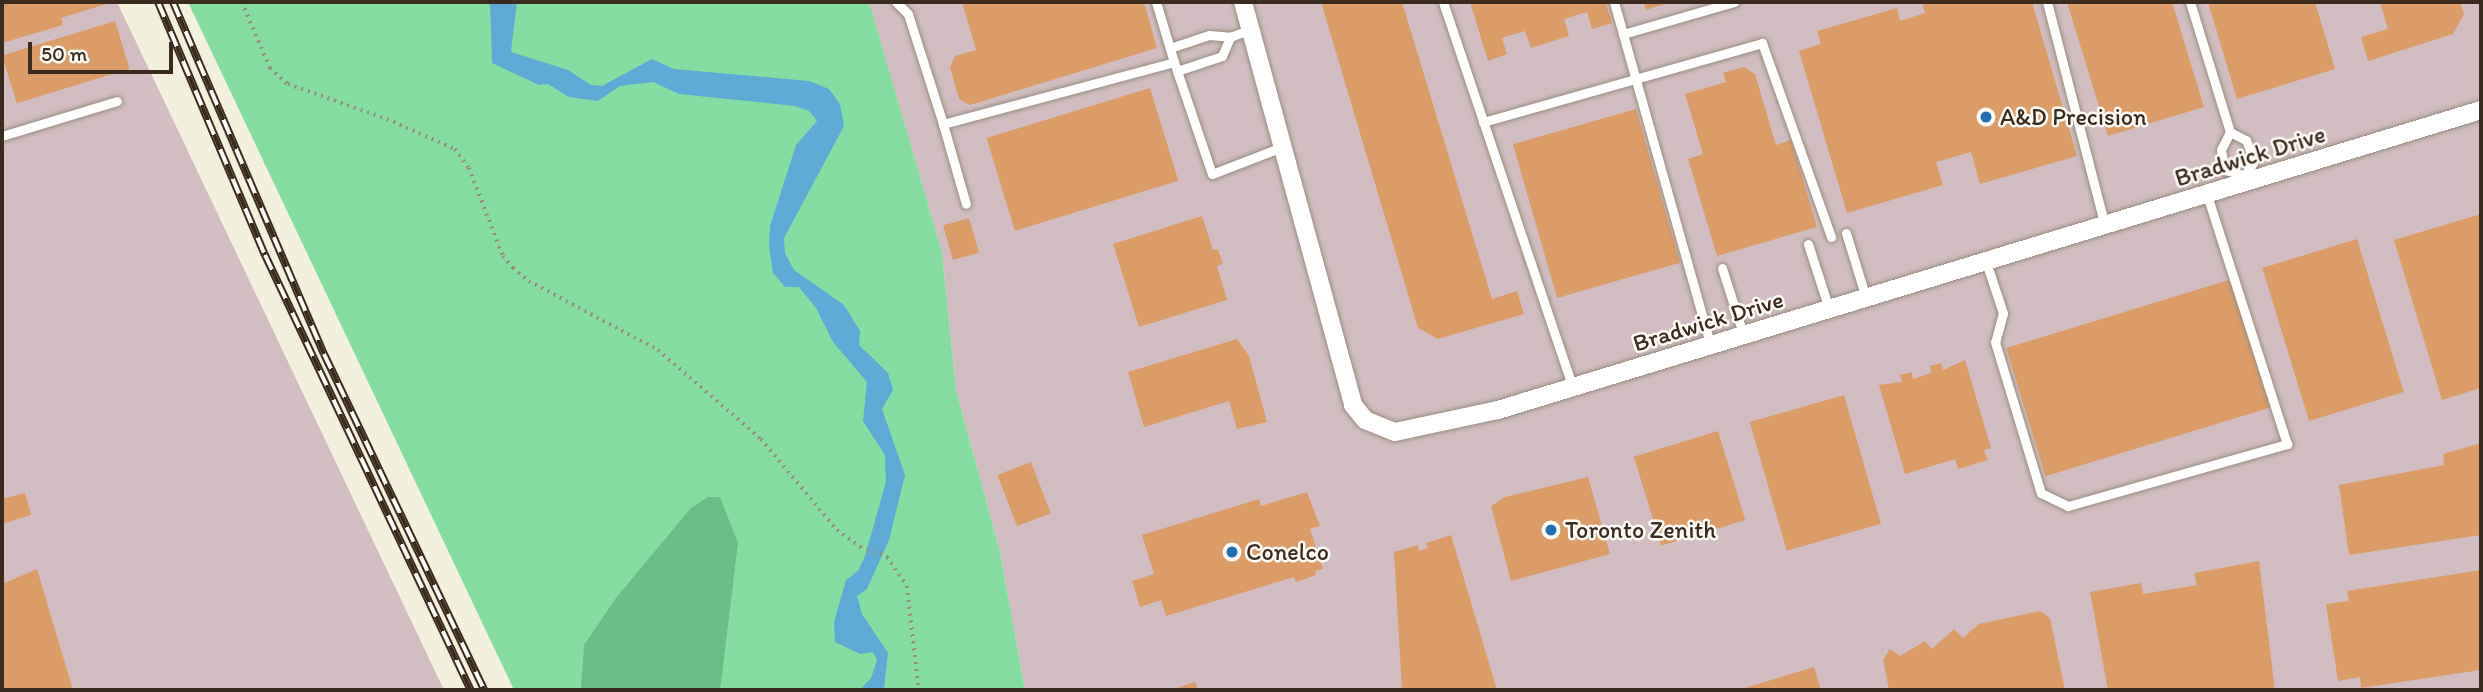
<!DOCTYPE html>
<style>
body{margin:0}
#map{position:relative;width:2483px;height:692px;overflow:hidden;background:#f4f0de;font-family:Itim,sans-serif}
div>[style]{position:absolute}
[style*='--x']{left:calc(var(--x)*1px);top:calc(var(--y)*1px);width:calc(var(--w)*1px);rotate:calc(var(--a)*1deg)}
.industrial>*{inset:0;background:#d2bec2}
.green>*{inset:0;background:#85dda2}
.forest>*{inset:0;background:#6cbc88}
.water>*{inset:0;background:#5eaad6}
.building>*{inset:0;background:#dc9c68;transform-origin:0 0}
.path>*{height:3.5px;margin-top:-1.75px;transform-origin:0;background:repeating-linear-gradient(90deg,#988d7e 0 2px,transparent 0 7px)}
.roads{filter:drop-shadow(0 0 2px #988d7e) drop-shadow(0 0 2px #988d7e)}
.lane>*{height:9px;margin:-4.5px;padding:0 4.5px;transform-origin:4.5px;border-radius:4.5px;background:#fff}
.street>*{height:18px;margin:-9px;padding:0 9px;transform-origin:9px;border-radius:9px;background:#fff}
.rail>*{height:8px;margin-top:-4px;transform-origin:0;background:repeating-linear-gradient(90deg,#fdfcf7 0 16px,#3b2a1e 0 32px);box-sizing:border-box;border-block:2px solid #3b2a1e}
.dots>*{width:19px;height:19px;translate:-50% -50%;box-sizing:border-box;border:4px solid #fdfcf7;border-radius:50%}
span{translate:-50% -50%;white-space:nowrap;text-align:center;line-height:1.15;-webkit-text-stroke:5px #fdfcf7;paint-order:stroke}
.poi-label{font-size:24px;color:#3b2a1e}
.left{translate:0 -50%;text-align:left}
.street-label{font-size:24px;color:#3b2a1e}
.frame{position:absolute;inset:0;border:4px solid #3b2a1e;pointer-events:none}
.scale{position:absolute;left:28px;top:42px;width:145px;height:32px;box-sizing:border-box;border:4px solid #3b2a1e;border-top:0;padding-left:9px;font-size:21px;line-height:24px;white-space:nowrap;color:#3b2a1e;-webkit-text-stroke:5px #fdfcf7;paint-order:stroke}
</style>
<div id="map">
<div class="industrial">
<div style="clip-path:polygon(2px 2px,117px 2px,444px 690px,2px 690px)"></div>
<div style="clip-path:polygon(863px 2px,2481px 2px,2481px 690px,1025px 690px,1000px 552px,956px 390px,942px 252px,870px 6px)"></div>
</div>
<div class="green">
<div style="clip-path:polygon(188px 2px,863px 2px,870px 5px,942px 252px,956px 390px,1000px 552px,1025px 690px,514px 690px)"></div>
</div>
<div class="forest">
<div style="clip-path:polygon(708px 497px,720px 497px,738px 543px,720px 690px,581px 690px,584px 645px,616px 598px,691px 508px)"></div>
</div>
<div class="water">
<div style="clip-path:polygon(490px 2px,517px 2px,511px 52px,568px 70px,591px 85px,602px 86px,652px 59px,674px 69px,809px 81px,829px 89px,840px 104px,844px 126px,784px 238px,785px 253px,794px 270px,844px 305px,860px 331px,859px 345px,888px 373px,893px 390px,882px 409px,905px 475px,889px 540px,867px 589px,857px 596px,862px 614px,888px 653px,884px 690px,860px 690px,871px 678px,877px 660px,873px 652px,860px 654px,835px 642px,834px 622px,846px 580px,858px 571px,865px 556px,886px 482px,885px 455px,863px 421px,867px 382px,833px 342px,816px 308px,799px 287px,785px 287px,773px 273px,769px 247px,770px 226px,796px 145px,817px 121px,809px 111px,795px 106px,679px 94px,653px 82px,620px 86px,598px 101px,569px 97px,548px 84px,539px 85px,492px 63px)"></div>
</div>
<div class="building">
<div style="clip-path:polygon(2px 2px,113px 2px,61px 18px,63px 25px,2px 43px)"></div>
<div style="clip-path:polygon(962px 2px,1144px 2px,1157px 48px,970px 105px,959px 99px,950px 67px,955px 56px,976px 50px)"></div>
<div style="clip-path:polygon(1321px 2px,1402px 2px,1492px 299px,1517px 291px,1524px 314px,1438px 339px,1418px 328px)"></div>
<div style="clip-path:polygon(1470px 2px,1605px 2px,1612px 23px,1592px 29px,1587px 12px,1564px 19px,1569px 36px,1531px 48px,1525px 31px,1502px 38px,1507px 54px,1488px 61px)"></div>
<div style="clip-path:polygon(1643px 2px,1671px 2px,1646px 10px)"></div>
<div style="clip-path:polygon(1922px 2px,2032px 2px,2077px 156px,1980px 184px,1971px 152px,1936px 162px,1943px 185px,1847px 213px,1799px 51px,1821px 44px,1817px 31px,1897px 8px,1900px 21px,1925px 13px)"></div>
<div style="clip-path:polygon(2067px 2px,2172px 2px,2204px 107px,2108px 136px)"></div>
<div style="clip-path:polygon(2208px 2px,2315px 2px,2335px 69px,2237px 99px)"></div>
<div style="clip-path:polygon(2380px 2px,2460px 2px,2464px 14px,2453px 34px,2368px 61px,2361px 37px,2388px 29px)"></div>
<div style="left:115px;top:21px;width:50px;height:118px;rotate:73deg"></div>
<div style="clip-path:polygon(1744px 67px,1755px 74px,1776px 145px,1791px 140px,1817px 227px,1717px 256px,1688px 159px,1703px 154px,1685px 94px,1726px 82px,1723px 73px)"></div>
<div style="left:1150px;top:88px;width:97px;height:171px;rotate:73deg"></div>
<div style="left:1636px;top:109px;width:160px;height:128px;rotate:74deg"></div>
<div style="clip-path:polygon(2481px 214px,2481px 388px,2442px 400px,2394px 240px)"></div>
<div style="clip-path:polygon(1202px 216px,1213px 250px,1218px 249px,1223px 264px,1217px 266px,1227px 300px,1139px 327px,1113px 244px)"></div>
<div style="left:969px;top:218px;width:36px;height:27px;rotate:74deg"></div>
<div style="left:2357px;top:239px;width:160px;height:99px;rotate:73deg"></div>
<div style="left:2232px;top:279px;width:134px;height:236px;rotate:73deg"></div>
<div style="clip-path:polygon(1237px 339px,1249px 356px,1267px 422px,1237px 429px,1229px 401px,1144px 427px,1128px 372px)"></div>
<div style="clip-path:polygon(1965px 360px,1991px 448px,1984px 450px,1988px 460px,1958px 469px,1955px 459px,1905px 474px,1879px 385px,1902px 382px,1900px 375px,1912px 372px,1913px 379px,1931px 373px,1930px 366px,1941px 363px,1943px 370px)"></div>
<div style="left:1844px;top:395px;width:134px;height:98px;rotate:74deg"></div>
<div style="left:1718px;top:431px;width:93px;height:88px;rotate:73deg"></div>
<div style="clip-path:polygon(2481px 443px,2481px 535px,2349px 555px,2339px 485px,2444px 465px,2443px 454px)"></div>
<div style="left:1031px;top:462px;width:55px;height:36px;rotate:69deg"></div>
<div style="clip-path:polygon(1588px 477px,1610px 554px,1511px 581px,1491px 506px,1505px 497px)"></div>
<div style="clip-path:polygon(1307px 492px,1320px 526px,1310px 529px,1323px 569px,1315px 571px,1316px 575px,1296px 582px,1294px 577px,1166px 616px,1161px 600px,1140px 607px,1132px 581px,1154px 574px,1142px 535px,1259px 499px,1261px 506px)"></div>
<div style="clip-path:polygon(25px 493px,31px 515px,2px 524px,2px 499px)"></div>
<div style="clip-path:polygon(1451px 535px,1497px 690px,1402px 690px,1394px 552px,1418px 545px,1419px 551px,1428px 548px,1426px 543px)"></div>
<div style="clip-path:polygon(2259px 561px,2275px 690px,2108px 690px,2090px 592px,2141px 583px,2143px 594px,2197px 585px,2194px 573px)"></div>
<div style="clip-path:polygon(37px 569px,73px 690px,2px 690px,2px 584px)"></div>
<div style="clip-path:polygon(2481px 570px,2481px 670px,2361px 688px,2360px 677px,2338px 681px,2326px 604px,2349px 601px,2347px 591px)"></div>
<div style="clip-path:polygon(2040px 611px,2050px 618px,2065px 690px,1889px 690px,1883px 660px,1890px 649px,1900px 656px,1925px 641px,1932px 649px,1954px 629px,1963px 638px,1979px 624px)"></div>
<div style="clip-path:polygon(1814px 667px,1821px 690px,1738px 690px)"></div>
<div style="clip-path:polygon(1195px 682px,1198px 690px,1171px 690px)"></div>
</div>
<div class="path">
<div style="--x:242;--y:2;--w:72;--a:67"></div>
<div style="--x:270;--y:68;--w:24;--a:42"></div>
<div style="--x:288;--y:84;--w:105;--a:19.5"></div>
<div style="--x:387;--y:119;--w:74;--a:23.8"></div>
<div style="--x:455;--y:149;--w:24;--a:54"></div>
<div style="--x:469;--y:168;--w:94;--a:68.9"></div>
<div style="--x:503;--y:256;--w:16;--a:50"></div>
<div style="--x:513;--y:268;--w:21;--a:39"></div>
<div style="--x:529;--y:281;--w:146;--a:28.1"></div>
<div style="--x:658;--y:350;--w:136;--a:40.8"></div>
<div style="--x:761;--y:439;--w:119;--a:50.1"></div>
<div style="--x:837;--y:530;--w:29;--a:36"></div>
<div style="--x:860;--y:547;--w:29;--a:20"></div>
<div style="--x:887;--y:557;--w:35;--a:55"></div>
<div style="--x:907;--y:586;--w:105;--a:83.4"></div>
</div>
<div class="roads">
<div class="lane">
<div style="--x:896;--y:2;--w:17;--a:45"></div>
<div style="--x:908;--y:14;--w:115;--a:72.3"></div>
<div style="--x:943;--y:124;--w:239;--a:-15"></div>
<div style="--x:1174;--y:62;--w:63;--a:-106.7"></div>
<div style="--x:1443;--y:2;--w:407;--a:71.4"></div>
<div style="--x:1614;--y:2;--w:358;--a:74.3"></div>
<div style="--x:2047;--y:2;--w:231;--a:75.5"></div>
<div style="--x:2190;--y:2;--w:136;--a:72.9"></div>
<div style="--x:2230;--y:132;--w:18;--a:27"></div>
<div style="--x:2246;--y:140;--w:22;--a:69"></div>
<div style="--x:2254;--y:161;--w:25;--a:122"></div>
<div style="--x:1623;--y:34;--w:116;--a:-16.1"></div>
<div style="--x:1170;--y:48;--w:41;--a:-18.4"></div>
<div style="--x:1209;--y:35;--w:21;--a:5"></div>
<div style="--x:1230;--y:37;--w:22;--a:-21"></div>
<div style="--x:1174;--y:62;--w:118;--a:71.3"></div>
<div style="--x:1212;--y:174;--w:75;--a:-21.1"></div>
<div style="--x:1177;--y:71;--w:47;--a:-18.4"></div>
<div style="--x:1222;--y:56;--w:21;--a:-67"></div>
<div style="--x:1483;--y:122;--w:290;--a:-15.8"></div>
<div style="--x:1762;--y:43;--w:206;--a:70.4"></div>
<div style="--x:943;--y:124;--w:83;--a:74"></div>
<div style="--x:2230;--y:132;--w:20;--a:117"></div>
<div style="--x:2221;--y:150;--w:20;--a:79"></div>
<div style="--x:2225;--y:170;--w:20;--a:15"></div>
<div style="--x:2;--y:136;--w:120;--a:-16.9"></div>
<div style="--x:1846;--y:233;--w:68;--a:72.9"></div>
<div style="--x:1808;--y:244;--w:68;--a:72.1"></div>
<div style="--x:1986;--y:262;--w:54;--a:71.6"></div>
<div style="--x:2003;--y:313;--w:30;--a:105"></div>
<div style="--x:1995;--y:342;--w:158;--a:73.1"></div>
<div style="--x:2041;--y:493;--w:30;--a:26"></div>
<div style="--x:2068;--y:506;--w:228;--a:-15.8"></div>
<div style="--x:2287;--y:444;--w:262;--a:-107.8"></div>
<div style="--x:1722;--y:268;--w:72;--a:72.3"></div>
</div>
<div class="street">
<div style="--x:1243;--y:2;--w:418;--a:74.7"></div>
<div style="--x:1353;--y:405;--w:19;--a:51"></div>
<div style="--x:1365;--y:420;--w:32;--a:22"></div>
<div style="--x:1395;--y:432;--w:105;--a:-12.1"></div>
<div style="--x:1498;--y:410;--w:1028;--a:-16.97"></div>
</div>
</div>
<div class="rail">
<div style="--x:158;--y:2;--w:275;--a:67.1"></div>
<div style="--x:265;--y:255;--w:481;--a:64.7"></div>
<div style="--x:173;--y:2;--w:383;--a:66.8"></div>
<div style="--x:324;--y:354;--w:372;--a:64.5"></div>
</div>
<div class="dots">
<div style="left:1986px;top:117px;background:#1f6fb2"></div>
<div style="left:1551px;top:530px;background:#1f6fb2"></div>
<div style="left:1232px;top:552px;background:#1f6fb2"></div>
</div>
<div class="poi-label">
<span class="left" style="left:2000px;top:117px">A&amp;D Precision</span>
<span class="left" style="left:1565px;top:530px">Toronto Zenith</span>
<span class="left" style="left:1246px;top:552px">Conelco</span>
</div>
<div class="street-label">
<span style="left:2250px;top:156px;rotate:-17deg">Bradwick Drive</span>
<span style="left:1708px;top:321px;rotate:-17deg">Bradwick Drive</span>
</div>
<div class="frame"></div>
<div class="scale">50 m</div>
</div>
